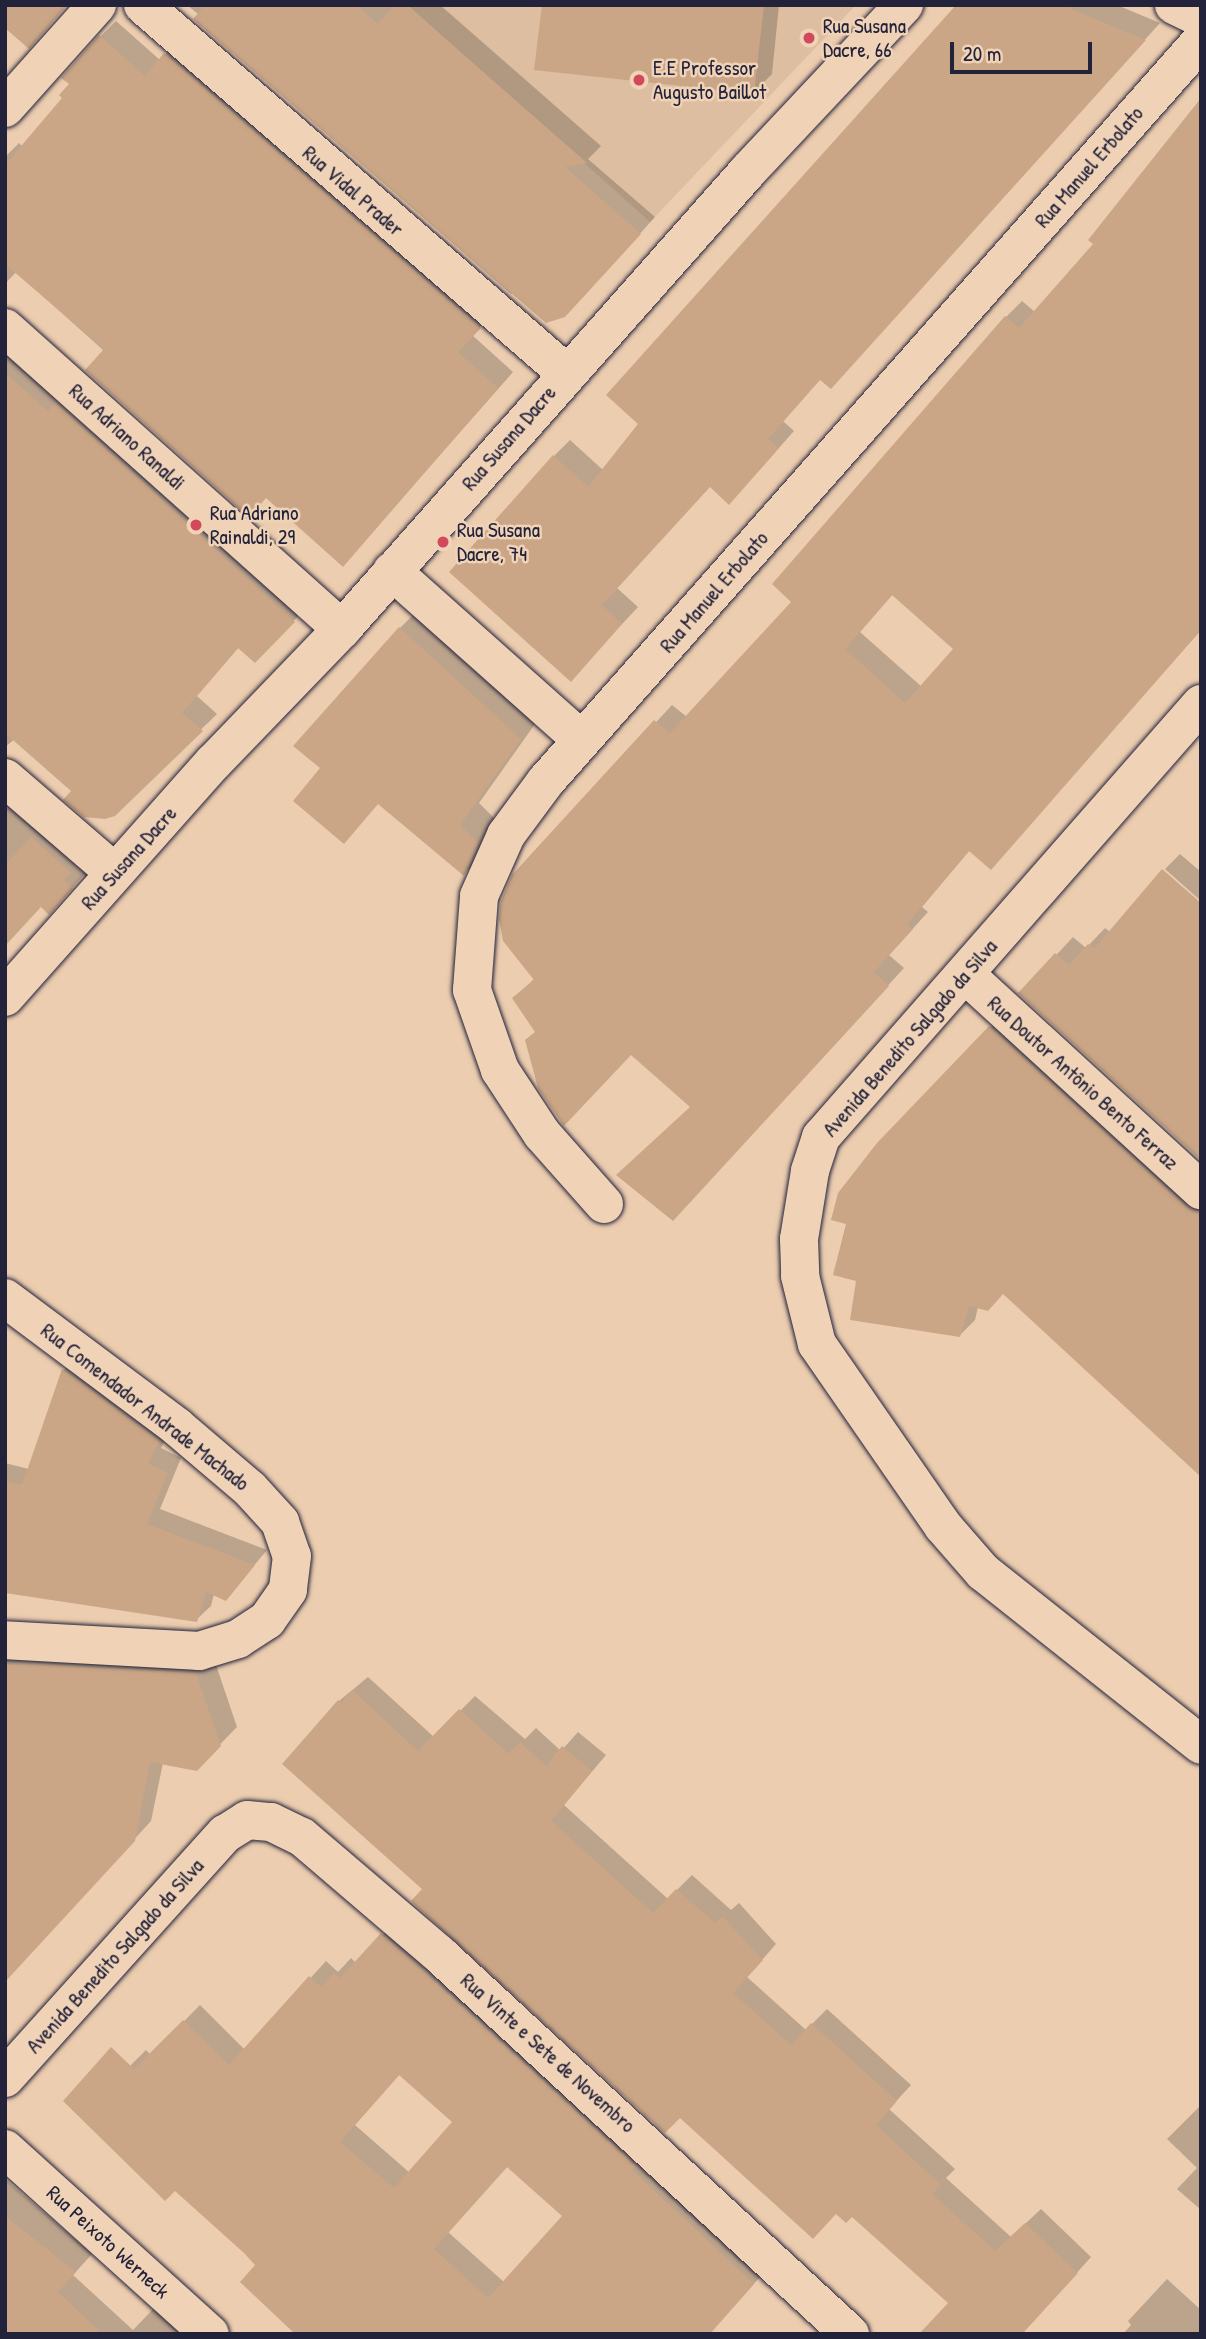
<!DOCTYPE html>
<meta charset="utf-8">
<style>
body{margin:0}
#map{position:relative;width:1206px;height:2339px;overflow:hidden;background:#eccdaf;font-family:"Patrick Hand",sans-serif}
div>[style]{position:absolute}
[style*='--x']{left:calc(var(--x)*1px);top:calc(var(--y)*1px);width:calc(var(--w)*1px);rotate:calc(var(--a)*1deg)}
.built>*{inset:0;background:#debea1}
.shadow>*{inset:0;background:#0003}
.building>*{inset:0;background:#caa686}
.roads{filter:drop-shadow(0 0 2px #22223b) drop-shadow(0 0 2px #22223b)}
.minor>*{height:38px;margin:-19px;padding:0 19px;transform-origin:19px;border-radius:19px;background:#f0d3b7}
.dots>*{width:19px;height:19px;translate:-50% -50%;box-sizing:border-box;border:4px solid #f0d3b7;border-radius:50%}
span{translate:-50% -50%;white-space:nowrap;text-align:center;line-height:1.15;-webkit-text-stroke:5px #f0d3b7;paint-order:stroke}
.poi-label{font-size:21px;color:#22223b}
.left{translate:0 -50%;text-align:left}
.street-label{font-size:21px;color:#22223b}
.frame{position:absolute;inset:0;border:7px solid #22223b;pointer-events:none}
.scale{position:absolute;left:950px;top:42px;width:142px;height:32px;box-sizing:border-box;border:4px solid #22223b;border-top:0;padding-left:9px;font-size:21px;line-height:24px;white-space:nowrap;color:#22223b;-webkit-text-stroke:5px #f0d3b7;paint-order:stroke}
</style>
<div id="map">
<div class="built">
<div style="clip-path:polygon(408px 5px,856px 5px,650px 222px)"></div>
</div>
<div class="shadow">
<div style="clip-path:polygon(187px 5px,440px 5px,601px 146px,588px 159px,655px 217px,581px 299px,511px 294px,195px 19px,199px 15px)"></div>
<div style="clip-path:polygon(543px 5px,779px 5px,772px 74px,754px 92px)"></div>
<div style="clip-path:polygon(960px 5px,1117px 5px,1160px 23px,847px 370px,821px 378px,783px 421px,794px 431px,745px 486px,710px 486px,617px 588px,638px 607px,571px 679px,554px 456px,570px 440px,603px 470px)"></div>
<div style="clip-path:polygon(116px 21px,160px 60px,181px 38px,495px 311px,472px 335px,513px 372px,343px 565px,16px 272px,5px 284px,5px 157px,19px 143px,23px 147px,65px 98px,100px 37px)"></div>
<div style="clip-path:polygon(evenodd,1201px 101px,1201px 630px,991px 868px,970px 850px,922px 907px,928px 912px,889px 955px,904px 968px,689px 1203px,692px 1107px,631px 1053px,536px 1031px,514px 998px,535px 978px,514px 876px,672px 705px,687px 717px,794px 601px,1006px 317px,1022px 301px,1035px 312px,1096px 244px,1201px 101px,893px 594px,955px 648px,922px 687px,860px 632px,893px 594px)"></div>
<div style="clip-path:polygon(5px 345px,309px 605px,255px 661px,239px 647px,197px 696px,217px 714px,114px 814px,74px 791px,15px 739px,5px 747px)"></div>
<div style="clip-path:polygon(421px 607px,540px 717px,479px 803px,498px 822px,485px 853px,464px 874px,382px 796px,344px 841px,322px 768px,400px 628px)"></div>
<div style="clip-path:polygon(5px 803px,87px 871px,64px 897px,41px 906px,5px 935px)"></div>
<div style="clip-path:polygon(1180px 854px,1201px 872px,1201px 901px,1165px 869px)"></div>
<div style="clip-path:polygon(1105px 928px,1110px 932px,1083px 1031px,1021px 993px,1073px 937px,1086px 948px)"></div>
<div style="clip-path:polygon(1005px 1012px,1201px 1206px,1201px 1474px,1004px 1292px,978px 1307px,975px 1320px,960px 1335px,878px 1144px)"></div>
<div style="clip-path:polygon(78px 1355px,173px 1426px,161px 1448px,181px 1458px,160px 1509px,267px 1550px,226px 1599px,214px 1594px,211px 1606px,196px 1620px,5px 1568px,5px 1463px,29px 1469px,64px 1370px)"></div>
<div style="clip-path:polygon(5px 1649px,213px 1656px,237px 1727px,196px 1769px,163px 1763px,151px 1821px,61px 1919px,5px 1902px)"></div>
<div style="clip-path:polygon(368px 1677px,434px 1737px,475px 1696px,525px 1739px,536px 1728px,561px 1751px,578px 1732px,606px 1755px,564px 1805px,668px 1899px,692px 1875px,731px 1910px,739px 1903px,776px 1944px,747px 1977px,806px 2030px,827px 2009px,911px 2085px,889px 2109px,955px 2169px,946px 2178px,1011px 2237px,1041px 2209px,1091px 2257px,1022px 2334px,852px 2215px,424px 1889px,339px 1701px)"></div>
<div style="clip-path:polygon(evenodd,398px 1919px,769px 2267px,709px 2334px,257px 2265px,130px 2066px,146px 2050px,151px 2055px,200px 2005px,245px 2050px,326px 1961px,338px 1972px,351px 1958px,356px 1963px,398px 1919px,400px 2074px,455px 2122px,410px 2173px,355px 2125px,400px 2074px,398px 1919px,508px 2166px,564px 2216px,505px 2283px,448px 2232px,508px 2166px)"></div>
<div style="clip-path:polygon(1201px 2105px,1201px 2210px,1177px 2189px,1197px 2168px,1167px 2139px)"></div>
<div style="clip-path:polygon(5px 2179px,92px 2254px,73px 2275px,133px 2330px,159px 2303px,193px 2334px,5px 2334px)"></div>
<div style="clip-path:polygon(1167px 2279px,1201px 2310px,1201px 2334px,1123px 2334px,1131px 2325px,1128px 2321px)"></div>
</div>
<div class="building">
<div style="clip-path:polygon(5px 5px,65px 5px,66px 6px,29px 49px,5px 28px)"></div>
<div style="clip-path:polygon(205px 5px,356px 5px,378px 24px,395px 5px,407px 5px,587px 163px,565px 167px,641px 234px,565px 317px,546px 323px,193px 19px)"></div>
<div style="clip-path:polygon(542px 5px,764px 5px,754px 94px,534px 70px)"></div>
<div style="clip-path:polygon(956px 5px,1061px 5px,1146px 40px,831px 389px,820px 380px,768px 439px,779px 448px,729px 505px,710px 487px,602px 605px,622px 624px,571px 682px,449px 572px,553px 455px,588px 487px,638px 424px,606px 395px)"></div>
<div style="clip-path:polygon(99px 35px,145px 76px,164px 53px,481px 328px,458px 352px,498px 388px,343px 567px,266px 498px,249px 517px,85px 370px,104px 349px,5px 264px,5px 165px,62px 98px,59px 95px,69px 84px,61px 78px)"></div>
<div style="clip-path:polygon(evenodd,1201px 98px,1201px 630px,991px 870px,969px 851px,907px 924px,913px 929px,874px 972px,889px 986px,673px 1221px,616px 1175px,690px 1107px,631px 1055px,564px 1126px,538px 1088px,525px 1040px,535px 1032px,512px 998px,534px 980px,503px 941px,499px 919px,501px 901px,512px 875px,654px 720px,670px 733px,791px 602px,772px 584px,1005px 316px,1019px 328px,1093px 244px,1088px 240px,1201px 98px,892px 595px,953px 649px,905px 703px,845px 649px,892px 595px)"></div>
<div style="clip-path:polygon(5px 373px,48px 411px,56px 403px,295px 622px,255px 663px,238px 648px,182px 713px,203px 731px,115px 816px,105px 819px,84px 817px,63px 800px,71px 791px,5px 733px)"></div>
<div style="clip-path:polygon(399px 627px,521px 739px,460px 825px,478px 843px,464px 876px,378px 804px,344px 844px,293px 801px,320px 768px,293px 746px)"></div>
<div style="clip-path:polygon(31px 837px,71px 873px,64px 880px,73px 888px,49px 915px,41px 907px,5px 946px,5px 865px)"></div>
<div style="clip-path:polygon(1162px 869px,1201px 903px,1201px 1160px,1018px 993px,1055px 953px,1069px 965px,1088px 944px,1094px 949px)"></div>
<div style="clip-path:polygon(989px 1026px,1186px 1206px,1201px 1211px,1201px 1477px,1003px 1294px,988px 1311px,969px 1306px,960px 1337px,850px 1320px,856px 1281px,833px 1275px,846px 1224px,831px 1220px,838px 1193px,877px 1143px)"></div>
<div style="clip-path:polygon(62px 1369px,160px 1441px,148px 1463px,168px 1473px,147px 1524px,255px 1565px,226px 1601px,206px 1592px,197px 1622px,5px 1593px,5px 1481px,22px 1485px)"></div>
<div style="clip-path:polygon(45px 1664px,196px 1673px,221px 1746px,197px 1771px,150px 1762px,135px 1841px,5px 1982px,5px 1665px)"></div>
<div style="clip-path:polygon(352px 1690px,418px 1751px,459px 1709px,509px 1754px,520px 1742px,546px 1766px,562px 1746px,592px 1771px,551px 1821px,653px 1913px,676px 1889px,715px 1923px,723px 1917px,763px 1960px,733px 1993px,791px 2045px,811px 2023px,897px 2101px,876px 2125px,941px 2185px,932px 2194px,995px 2251px,1025px 2223px,1078px 2273px,1022px 2334px,919px 2334px,948px 2303px,852px 2217px,846px 2223px,836px 2214px,813px 2239px,680px 2118px,665px 2133px,411px 1901px,422px 1889px,282px 1764px,338px 1700px,342px 1703px)"></div>
<div style="clip-path:polygon(evenodd,381px 1933px,636px 2166px,632px 2170px,754px 2284px,710px 2334px,295px 2334px,240px 2282px,255px 2265px,244px 2253px,175px 2191px,165px 2201px,63px 2101px,111px 2047px,134px 2069px,183px 2020px,229px 2065px,309px 1976px,321px 1987px,334px 1973px,340px 1978px,381px 1933px,399px 2075px,452px 2122px,394px 2188px,340px 2142px,399px 2075px,381px 1933px,507px 2167px,562px 2216px,488px 2298px,434px 2249px,507px 2167px)"></div>
<div style="clip-path:polygon(5px 2216px,76px 2272px,58px 2292px,102px 2334px,5px 2334px)"></div>
</div>
<div class="roads">
<div class="minor">
<div style="--x:143;--y:5;--w:561;--a:41.02"></div>
<div style="--x:1174;--y:5;--w:30;--a:26"></div>
<div style="--x:5;--y:108;--w:138;--a:-48.2"></div>
<div style="--x:5;--y:328;--w:452;--a:41.8"></div>
<div style="--x:392;--y:571;--w:254;--a:41.7"></div>
<div style="--x:1201;--y:704;--w:576;--a:131.27"></div>
<div style="--x:821;--y:1137;--w:36;--a:108"></div>
<div style="--x:810;--y:1171;--w:69;--a:99.2"></div>
<div style="--x:799;--y:1239;--w:37;--a:88"></div>
<div style="--x:800;--y:1276;--w:70;--a:76"></div>
<div style="--x:817;--y:1344;--w:221;--a:55.3"></div>
<div style="--x:943;--y:1526;--w:61;--a:49"></div>
<div style="--x:983;--y:1572;--w:278;--a:38.4"></div>
<div style="--x:5;--y:778;--w:145;--a:40.8"></div>
<div style="--x:966;--y:975;--w:319;--a:42.5"></div>
<div style="--x:5;--y:997;--w:314;--a:-48.4"></div>
<div style="--x:214;--y:762;--w:185;--a:-46.1"></div>
<div style="--x:342;--y:629;--w:612;--a:-48.44"></div>
<div style="--x:748;--y:171;--w:228;--a:-46.8"></div>
<div style="--x:604;--y:1204;--w:94;--a:-131.5"></div>
<div style="--x:542;--y:1134;--w:77;--a:-123.3"></div>
<div style="--x:500;--y:1070;--w:85;--a:-109.3"></div>
<div style="--x:472;--y:990;--w:94;--a:-85.7"></div>
<div style="--x:479;--y:896;--w:67;--a:-66.1"></div>
<div style="--x:506;--y:835;--w:67;--a:-53.5"></div>
<div style="--x:546;--y:781;--w:988;--a:-48.49"></div>
<div style="--x:5;--y:1298;--w:214;--a:36.8"></div>
<div style="--x:176;--y:1426;--w:97;--a:40.4"></div>
<div style="--x:250;--y:1489;--w:45;--a:47.7"></div>
<div style="--x:280;--y:1522;--w:36;--a:71"></div>
<div style="--x:292;--y:1556;--w:34;--a:97"></div>
<div style="--x:288;--y:1590;--w:37;--a:125"></div>
<div style="--x:267;--y:1620;--w:35;--a:147"></div>
<div style="--x:238;--y:1639;--w:41;--a:162.9"></div>
<div style="--x:199;--y:1651;--w:194;--a:-176.8"></div>
<div style="--x:5;--y:2078;--w:329;--a:-48"></div>
<div style="--x:225;--y:1834;--w:26;--a:-32"></div>
<div style="--x:247;--y:1820;--w:24;--a:5"></div>
<div style="--x:271;--y:1822;--w:34;--a:26"></div>
<div style="--x:302;--y:1837;--w:180;--a:40.5"></div>
<div style="--x:439;--y:1954;--w:560;--a:42.76"></div>
<div style="--x:5;--y:2149;--w:276;--a:42.1"></div>
</div>
</div>
<div class="dots">
<div style="left:809px;top:38px;background:#d1495b"></div>
<div style="left:639px;top:80px;background:#d1495b"></div>
<div style="left:196px;top:525px;background:#d1495b"></div>
<div style="left:443px;top:542px;background:#d1495b"></div>
</div>
<div class="poi-label">
<span class="left" style="left:823px;top:38px">Rua Susana<br>Dacre, 66</span>
<span class="left" style="left:653px;top:80px">E.E Professor<br>Augusto Baillot</span>
<span class="left" style="left:210px;top:525px">Rua Adriano<br>Rainaldi, 29</span>
<span class="left" style="left:457px;top:542px">Rua Susana<br>Dacre, 74</span>
</div>
<div class="street-label">
<span style="left:1089px;top:167px;rotate:-49deg">Rua Manuel Erbolato</span>
<span style="left:353px;top:191px;rotate:41deg">Rua Vidal Prader</span>
<span style="left:127px;top:437px;rotate:42deg">Rua Adriano Ranaldi</span>
<span style="left:509px;top:438px;rotate:-49deg">Rua Susana Dacre</span>
<span style="left:714px;top:592px;rotate:-49deg">Rua Manuel Erbolato</span>
<span style="left:129px;top:858px;rotate:-48deg">Rua Susana Dacre</span>
<span style="left:910px;top:1038px;rotate:-49deg">Avenida Benedito Salgado da Silva</span>
<span style="left:1083px;top:1083px;rotate:42deg">Rua Doutor Antônio Bento Ferraz</span>
<span style="left:145px;top:1407px;rotate:38deg">Rua Comendador Andrade Machado</span>
<span style="left:115px;top:1956px;rotate:-48deg">Avenida Benedito Salgado da Silva</span>
<span style="left:548px;top:2053px;rotate:42deg">Rua Vinte e Sete de Novembro</span>
<span style="left:108px;top:2242px;rotate:42deg">Rua Peixoto Werneck</span>
</div>
<div class="frame"></div>
<div class="scale">20 m</div>
</div>
